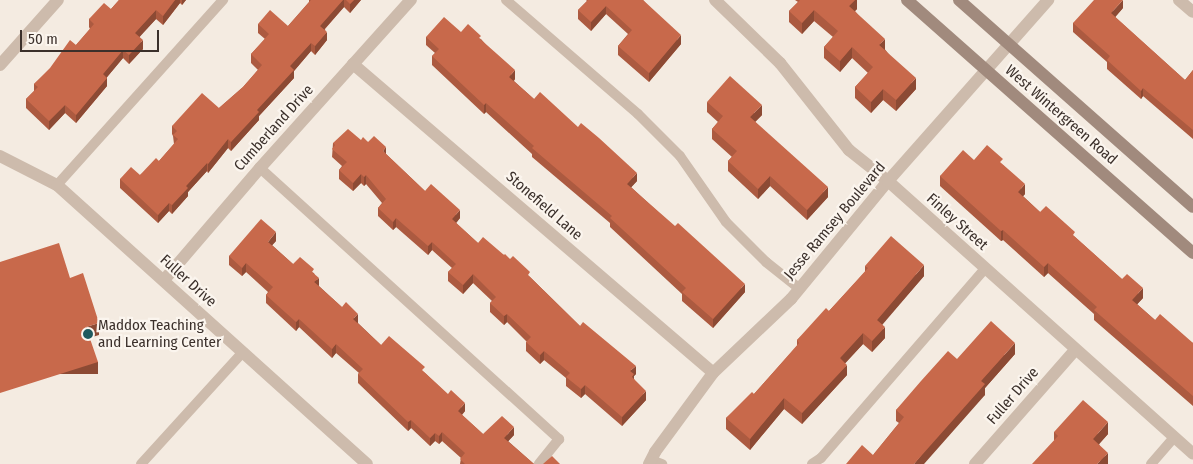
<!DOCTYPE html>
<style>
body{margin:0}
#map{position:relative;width:1193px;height:464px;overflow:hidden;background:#f4ebe1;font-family:"Fira Sans Condensed",sans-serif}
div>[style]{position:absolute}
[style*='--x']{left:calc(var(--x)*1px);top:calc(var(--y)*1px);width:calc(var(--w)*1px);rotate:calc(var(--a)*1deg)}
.lane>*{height:10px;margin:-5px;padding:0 5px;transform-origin:5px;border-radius:5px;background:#cdbbac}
.street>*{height:12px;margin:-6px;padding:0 6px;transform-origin:6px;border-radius:6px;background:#cdbbac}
.secondary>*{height:12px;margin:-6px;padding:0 6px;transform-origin:6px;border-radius:6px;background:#a18a7d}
.wall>*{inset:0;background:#ac5a40}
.shaded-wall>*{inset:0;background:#8c4a34;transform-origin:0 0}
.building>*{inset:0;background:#c8694b}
.dots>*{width:14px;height:14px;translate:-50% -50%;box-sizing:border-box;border:2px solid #fbf5ee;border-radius:50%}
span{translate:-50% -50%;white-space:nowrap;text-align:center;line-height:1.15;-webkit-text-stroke:4.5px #fbf5ee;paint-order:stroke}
.street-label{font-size:15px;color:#3b302b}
.poi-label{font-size:15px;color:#3b302b}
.left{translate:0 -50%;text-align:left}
.scale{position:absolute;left:20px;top:30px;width:139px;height:22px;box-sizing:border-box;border:2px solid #3b302b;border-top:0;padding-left:6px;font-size:15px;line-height:18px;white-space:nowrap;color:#3b302b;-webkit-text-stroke:4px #fbf5ee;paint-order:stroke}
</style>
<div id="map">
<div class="lane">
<div style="--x:506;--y:0;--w:174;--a:40.8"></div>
<div style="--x:638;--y:114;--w:59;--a:45"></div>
<div style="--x:680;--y:156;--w:80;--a:55.1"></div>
<div style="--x:726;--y:222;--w:57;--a:45"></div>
<div style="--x:766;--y:262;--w:43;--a:38.5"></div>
<div style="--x:260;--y:168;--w:404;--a:42.2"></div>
<div style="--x:559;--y:439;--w:32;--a:129"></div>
<div style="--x:57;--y:185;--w:249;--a:-48.1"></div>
<div style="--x:651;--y:460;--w:12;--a:20"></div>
<div style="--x:141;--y:464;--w:151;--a:-47.7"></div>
<div style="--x:812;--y:464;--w:11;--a:-34"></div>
<div style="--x:821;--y:458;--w:250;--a:-49.1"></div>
<div style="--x:1151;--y:464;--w:35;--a:-49"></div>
</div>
<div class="street">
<div style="--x:715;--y:0;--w:91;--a:44.1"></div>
<div style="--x:780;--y:63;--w:111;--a:51.6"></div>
<div style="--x:849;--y:150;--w:50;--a:38.5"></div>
<div style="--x:888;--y:181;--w:409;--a:41.8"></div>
<div style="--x:1179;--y:0;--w:18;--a:41"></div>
<div style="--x:353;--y:64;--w:474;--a:40.6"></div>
<div style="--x:0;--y:65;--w:87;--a:-48.3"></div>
<div style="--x:0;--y:156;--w:64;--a:27"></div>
<div style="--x:57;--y:185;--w:417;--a:42"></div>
<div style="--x:164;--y:280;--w:148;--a:-49.4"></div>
<div style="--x:260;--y:168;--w:226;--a:-48.1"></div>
<div style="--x:649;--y:464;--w:13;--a:-63"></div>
<div style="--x:655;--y:452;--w:98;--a:-53.7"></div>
<div style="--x:713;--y:373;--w:108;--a:-43.5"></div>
<div style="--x:791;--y:299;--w:153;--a:-50.6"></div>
<div style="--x:888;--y:181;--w:242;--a:-48.5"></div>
<div style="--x:975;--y:464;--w:152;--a:-48.7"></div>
</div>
<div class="secondary">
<div style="--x:907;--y:0;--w:382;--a:41.5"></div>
<div style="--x:959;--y:0;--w:312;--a:41.5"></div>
</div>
<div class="wall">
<div style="clip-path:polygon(119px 0,186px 0,182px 5px,180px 3px,163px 25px,156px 19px,139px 37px,143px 49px,129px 64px,123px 58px,107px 77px,107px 86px,76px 123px,65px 113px,49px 130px,26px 108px,26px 99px,34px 91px,34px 84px,76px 45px,90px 29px,89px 27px,89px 19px,111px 9px)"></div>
<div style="clip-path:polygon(309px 0,361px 0,350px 13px,344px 7px,325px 29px,327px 40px,315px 55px,311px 51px,294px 71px,294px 78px,259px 116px,259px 120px,231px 151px,228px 148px,208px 173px,207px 171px,188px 192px,188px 196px,172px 214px,169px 211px,158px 223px,120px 188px,120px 179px,140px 175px,159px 161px,174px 144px,173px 136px,172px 134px,172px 126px,219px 108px,243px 87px,258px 70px,251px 63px,251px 54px,265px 39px,258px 33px,258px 24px,288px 26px,309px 2px)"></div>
<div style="clip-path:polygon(586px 0,643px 0,681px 44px,649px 82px,618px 55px,618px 46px,628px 34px,606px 14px,591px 31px,578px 19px,578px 10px,587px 1px)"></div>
<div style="clip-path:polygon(795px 0,857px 0,857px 9px,855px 11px,916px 89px,896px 111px,883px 100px,871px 113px,855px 98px,855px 87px,868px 73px,852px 58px,840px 72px,824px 58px,824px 47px,833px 37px,814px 21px,802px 34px,789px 22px,789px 11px,798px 2px)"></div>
<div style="clip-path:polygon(1123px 8px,1115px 17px,1185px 80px,1193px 70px,1193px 139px,1143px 96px,1141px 99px,1107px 69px,1107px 62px,1073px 32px,1073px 23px)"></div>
<div style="clip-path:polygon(461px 32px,481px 39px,515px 79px,514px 81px,534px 99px,637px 181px,631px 187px,745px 292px,713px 328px,682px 301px,682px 294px,610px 227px,610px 223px,532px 157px,532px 154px,486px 112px,484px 114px,432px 65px,432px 56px,435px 53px,426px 45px,426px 37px)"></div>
<div style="clip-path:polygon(707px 102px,762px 115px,755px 122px,828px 197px,807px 220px,770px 186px,758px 199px,728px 171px,728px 161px,732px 157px,712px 139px,712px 129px,718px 122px,707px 112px)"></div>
<div style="clip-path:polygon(361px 140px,368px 142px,386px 154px,425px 191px,460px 218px,456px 223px,478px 243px,504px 255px,530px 277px,580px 326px,636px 374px,634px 376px,634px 379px,646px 400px,622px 426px,585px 394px,581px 398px,566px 386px,566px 378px,544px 360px,540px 364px,526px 351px,526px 342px,527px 342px,507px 322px,504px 325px,490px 312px,490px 303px,492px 301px,473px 283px,463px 294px,448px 281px,448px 272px,452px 268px,432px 250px,428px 255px,396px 227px,393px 230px,378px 216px,378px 208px,382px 203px,366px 184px,364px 186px,361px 183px,353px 191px,339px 179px,339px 170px,342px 166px,332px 157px,333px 143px)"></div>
<div style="clip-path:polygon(974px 160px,1003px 165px,1025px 194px,1023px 196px,1040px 212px,1075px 237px,1143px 298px,1137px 304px,1155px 320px,1193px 343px,1193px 406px,1094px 320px,1094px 314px,1048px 273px,1044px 277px,1003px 240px,1001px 241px,940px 186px,940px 176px)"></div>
<div style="clip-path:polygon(276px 241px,272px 245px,293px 264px,314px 273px,319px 286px,358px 322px,358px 323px,381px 345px,425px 373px,465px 411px,462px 415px,483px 434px,514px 435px,508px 441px,534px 464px,460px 464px,461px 458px,442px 441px,439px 444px,435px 441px,430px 446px,411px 428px,408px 431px,358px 383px,358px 374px,359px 373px,336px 353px,332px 358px,299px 327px,296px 331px,266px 303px,266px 295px,268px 292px,246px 272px,242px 276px,229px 265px,229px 256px)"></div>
<div style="clip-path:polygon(865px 266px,924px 276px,882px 324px,885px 338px,872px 352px,863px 344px,845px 363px,847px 375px,802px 424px,784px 409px,750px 450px,726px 429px,726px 418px,754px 394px,797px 346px,797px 340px,829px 311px,865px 272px)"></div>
<div style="clip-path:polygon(1015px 354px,985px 388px,985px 395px,873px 455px,899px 423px,896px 421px,896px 410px,957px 359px)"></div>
<div style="clip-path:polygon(1054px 432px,1108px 434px,1099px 444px,1108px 464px,1054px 440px)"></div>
</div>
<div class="shaded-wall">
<div style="clip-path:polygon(175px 0,180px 0,180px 3px,163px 25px,163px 16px)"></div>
<div style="clip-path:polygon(182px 0,186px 0,182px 5px)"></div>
<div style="clip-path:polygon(343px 0,344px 0,344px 7px,320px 34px,320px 26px)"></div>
<div style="clip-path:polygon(354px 0,361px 0,350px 13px,350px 4px)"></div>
<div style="clip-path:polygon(855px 0,857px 0,857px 9px,849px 17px,849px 6px)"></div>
<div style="clip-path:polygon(1123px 0,1123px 8px,1111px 22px,1111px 13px)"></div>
<div style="clip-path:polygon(606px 6px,606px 14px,591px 31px,591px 22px)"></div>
<div style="clip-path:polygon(156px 10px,156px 19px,135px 42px,135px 33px)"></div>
<div style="clip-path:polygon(814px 10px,814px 21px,802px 34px,802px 23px)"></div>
<div style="clip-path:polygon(327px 32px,327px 40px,315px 55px,315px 46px)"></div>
<div style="clip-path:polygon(681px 35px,681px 44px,649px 82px,649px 73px)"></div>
<div style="clip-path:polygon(885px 39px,885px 50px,879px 45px)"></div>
<div style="clip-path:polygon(143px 40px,143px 49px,129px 64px,129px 55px)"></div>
<div style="clip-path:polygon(311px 43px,311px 51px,294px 71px,294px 78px,259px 116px,259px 120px,231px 151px,231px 142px,290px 66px)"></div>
<div style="clip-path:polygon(852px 47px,852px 58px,840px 72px,840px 61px)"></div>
<div style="clip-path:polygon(123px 50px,123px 58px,103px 82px,103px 74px)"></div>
<div style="clip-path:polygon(515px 70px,515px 79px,509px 85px,509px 77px)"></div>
<div style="clip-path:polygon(107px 78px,107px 86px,76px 123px,76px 115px)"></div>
<div style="clip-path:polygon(916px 78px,916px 89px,896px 111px,896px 100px)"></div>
<div style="clip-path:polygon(1143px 88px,1143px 96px,1141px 99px,1141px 91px)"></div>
<div style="clip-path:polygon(883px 89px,883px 100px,871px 113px,871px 102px)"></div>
<div style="clip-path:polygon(486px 103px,486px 112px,484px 114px,484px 105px)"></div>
<div style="clip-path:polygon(65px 105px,65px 113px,49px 130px,49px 121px)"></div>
<div style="clip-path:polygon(762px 105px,762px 115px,750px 127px,750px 117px)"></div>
<div style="clip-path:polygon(228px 139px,228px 148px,208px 173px,208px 164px)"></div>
<div style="clip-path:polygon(386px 147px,386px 155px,383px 151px)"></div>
<div style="clip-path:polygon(207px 163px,207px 171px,188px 192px,188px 196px,172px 214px,172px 205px,186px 186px)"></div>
<div style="clip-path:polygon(637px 173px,637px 181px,627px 192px,627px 184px)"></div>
<div style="clip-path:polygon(361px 174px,361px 183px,353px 191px,353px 183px)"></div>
<div style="clip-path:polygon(366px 175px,366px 184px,364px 186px,364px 177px)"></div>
<div style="clip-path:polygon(770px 176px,770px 186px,758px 199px,758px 189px)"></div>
<div style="clip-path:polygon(1025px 184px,1025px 194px,1018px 202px,1018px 192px)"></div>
<div style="clip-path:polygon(828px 187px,828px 197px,807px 220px,807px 210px)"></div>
<div style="clip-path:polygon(169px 203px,169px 211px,158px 223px,158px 215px)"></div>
<div style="clip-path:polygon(460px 210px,460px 218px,452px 228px,452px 219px)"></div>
<div style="clip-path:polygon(396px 218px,396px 227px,393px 230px,393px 222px)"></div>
<div style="clip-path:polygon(1003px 230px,1003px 240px,1001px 241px,1001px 231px)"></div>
<div style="clip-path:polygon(276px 232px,276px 241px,268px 250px,268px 242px)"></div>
<div style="clip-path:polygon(432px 242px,432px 250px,428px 255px,428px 246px)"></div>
<div style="clip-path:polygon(246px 263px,246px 272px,242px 276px,242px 268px)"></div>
<div style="clip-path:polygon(1048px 263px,1048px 273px,1044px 277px,1044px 267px)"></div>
<div style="clip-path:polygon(924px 265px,924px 276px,877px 331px,877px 320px)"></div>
<div style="clip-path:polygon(473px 274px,473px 283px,463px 294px,463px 285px)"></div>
<div style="clip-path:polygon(319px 278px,319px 286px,314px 282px)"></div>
<div style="clip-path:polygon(745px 284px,745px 292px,713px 328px,713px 319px)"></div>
<div style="clip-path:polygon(1143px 288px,1143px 298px,1132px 310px,1132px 300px)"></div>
<div style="clip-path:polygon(358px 314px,358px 322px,353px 328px,353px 319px)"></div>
<div style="clip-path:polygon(507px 314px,507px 322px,504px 325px,504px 316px)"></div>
<div style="clip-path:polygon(299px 319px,299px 327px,296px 331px,296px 322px)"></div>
<div style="clip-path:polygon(99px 323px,99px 335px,86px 339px,86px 327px)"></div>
<div style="clip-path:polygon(885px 327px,885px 338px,872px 352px,872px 341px)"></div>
<div style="clip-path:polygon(863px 333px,863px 344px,840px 369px,840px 358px)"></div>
<div style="clip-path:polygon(1015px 343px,1015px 354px,985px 388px,985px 395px,924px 464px,914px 464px,981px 381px)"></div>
<div style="clip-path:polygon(336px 344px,336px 353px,332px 358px,332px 349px)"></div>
<div style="clip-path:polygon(544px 351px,544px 360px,540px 364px,540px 355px)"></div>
<div style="left:98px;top:362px;width:12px;height:103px;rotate:90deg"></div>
<div style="clip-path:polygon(847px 365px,847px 375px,802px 424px,802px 413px)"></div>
<div style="clip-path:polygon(636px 366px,636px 374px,634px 376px,634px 383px,630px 371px)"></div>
<div style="clip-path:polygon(585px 385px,585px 394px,581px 398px,581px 389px)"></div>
<div style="clip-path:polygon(646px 391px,646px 400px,622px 426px,622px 417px)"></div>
<div style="clip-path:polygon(784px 398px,784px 409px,750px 450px,750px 439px)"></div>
<div style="clip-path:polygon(465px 403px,465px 411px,458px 419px,458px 411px)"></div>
<div style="clip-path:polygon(411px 420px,411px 428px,408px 431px,408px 422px)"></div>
<div style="clip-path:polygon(1108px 422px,1108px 434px,1093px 451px,1093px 439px)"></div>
<div style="clip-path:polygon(514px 427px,514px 435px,504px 446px,504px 438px)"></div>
<div style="clip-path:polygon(442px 432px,442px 441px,439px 444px,439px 436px)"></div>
<div style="clip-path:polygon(435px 433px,435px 441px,430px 446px,430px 438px)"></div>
<div style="clip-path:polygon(1108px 453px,1108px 464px,1097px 464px)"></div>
</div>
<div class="building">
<div style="clip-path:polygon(119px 0,175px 0,163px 16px,156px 10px,135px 33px,143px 40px,129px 55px,123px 50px,103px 74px,107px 78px,76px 115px,65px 105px,49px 121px,26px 99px,38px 87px,34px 84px,50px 68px,70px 40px,76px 45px,94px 24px,89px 19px,104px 3px,111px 9px)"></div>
<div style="clip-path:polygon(311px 0,343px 0,320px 26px,327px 32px,315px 46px,311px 43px,290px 66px,294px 70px,257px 110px,259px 112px,231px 142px,228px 139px,208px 164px,207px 163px,186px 186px,188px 188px,172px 205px,169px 203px,158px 215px,120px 179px,131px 167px,140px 175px,156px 158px,159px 161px,178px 139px,173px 135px,177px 131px,172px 126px,202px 93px,219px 108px,243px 87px,262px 65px,251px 54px,269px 34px,258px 24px,270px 10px,288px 26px)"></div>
<div style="clip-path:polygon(346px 0,354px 0,350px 4px)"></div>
<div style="clip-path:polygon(588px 0,643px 0,681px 35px,649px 73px,618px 46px,632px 30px,606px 6px,591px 22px,578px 10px)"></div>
<div style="clip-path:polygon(800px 0,855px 0,849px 6px,885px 39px,879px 45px,916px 78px,896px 100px,883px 89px,871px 102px,855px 87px,873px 67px,852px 47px,840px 61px,824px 47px,838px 31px,814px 10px,802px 23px,789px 11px)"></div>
<div style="clip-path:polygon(1094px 0,1123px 0,1111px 13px,1185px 80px,1193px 70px,1193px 130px,1143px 88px,1141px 91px,1107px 60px,1110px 56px,1073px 23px)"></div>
<div style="clip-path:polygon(444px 17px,461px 32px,468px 24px,481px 36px,479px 38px,515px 70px,509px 77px,534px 99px,540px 92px,578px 127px,581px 123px,599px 138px,637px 173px,627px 184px,675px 226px,678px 223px,745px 284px,713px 319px,682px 292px,686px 288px,610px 218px,612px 216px,532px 148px,534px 146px,486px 103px,484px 105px,432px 56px,439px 49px,426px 37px)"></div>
<div style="clip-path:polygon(730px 76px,762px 105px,750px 117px,828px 187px,807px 210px,770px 176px,758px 189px,728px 161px,737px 151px,712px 129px,723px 116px,707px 102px)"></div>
<div style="clip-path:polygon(348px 129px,361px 140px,363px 137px,368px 142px,374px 136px,386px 147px,383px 151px,425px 191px,431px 184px,460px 210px,452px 219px,478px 243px,483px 237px,504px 255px,505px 254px,510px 259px,513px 256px,530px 272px,528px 275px,580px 326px,583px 322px,636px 366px,630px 371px,634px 374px,632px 377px,646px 391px,622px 417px,585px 385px,581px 389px,566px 377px,570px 373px,544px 351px,540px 355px,526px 342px,531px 337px,507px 314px,504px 316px,490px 303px,496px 297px,473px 274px,463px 285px,448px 272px,456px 264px,432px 242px,428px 246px,396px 218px,393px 222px,378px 208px,386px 199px,366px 175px,364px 177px,361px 174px,353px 183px,339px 170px,347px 162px,332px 149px,335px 145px,333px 143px)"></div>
<div style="clip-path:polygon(987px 145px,1003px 159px,1000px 162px,1025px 184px,1018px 192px,1040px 212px,1046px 206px,1075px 232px,1073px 235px,1122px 279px,1127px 274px,1143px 288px,1132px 300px,1155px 320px,1160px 314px,1193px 343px,1193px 396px,1094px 310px,1097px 307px,1048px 263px,1044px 267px,1003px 230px,1001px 231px,940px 176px,963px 150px,974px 160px)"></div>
<div style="clip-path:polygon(261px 219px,276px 232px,268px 242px,293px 264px,300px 257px,314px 269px,312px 272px,319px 278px,314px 282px,342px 307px,346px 302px,358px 314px,353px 319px,381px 345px,389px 336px,425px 367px,422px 370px,448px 394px,451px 390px,465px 403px,458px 411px,483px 434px,502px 416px,514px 427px,504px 438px,534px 464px,465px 464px,460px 459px,465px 453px,442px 432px,439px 436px,435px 433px,430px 438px,411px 420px,408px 422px,358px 374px,363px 369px,336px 344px,332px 349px,299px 319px,296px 322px,266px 295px,273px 287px,246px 263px,242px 268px,229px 256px)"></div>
<div style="clip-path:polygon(891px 236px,924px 265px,877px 320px,885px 327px,872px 341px,863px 333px,840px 358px,847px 365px,802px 413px,784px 398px,750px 439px,726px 418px,752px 392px,754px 394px,799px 343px,797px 340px,826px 308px,829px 311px,868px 268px,865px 266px)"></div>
<div style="clip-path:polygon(59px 243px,70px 278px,83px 273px,99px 323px,86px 327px,98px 362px,0 393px,0 262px)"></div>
<div style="clip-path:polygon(991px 321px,1015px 343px,981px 381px,985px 384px,914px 464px,846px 464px,862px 445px,873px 455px,904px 417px,896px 410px,921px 381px,948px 351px,957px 359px)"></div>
<div style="clip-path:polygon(1083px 400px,1108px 422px,1093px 439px,1108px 453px,1097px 464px,1032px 464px,1058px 436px,1054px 432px)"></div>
<div style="clip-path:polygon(552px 456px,560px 464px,543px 464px)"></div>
</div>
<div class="dots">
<div style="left:88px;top:334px;background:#1f5a5e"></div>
</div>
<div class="street-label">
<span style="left:1061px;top:115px;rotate:41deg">West Wintergreen Road</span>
<span style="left:274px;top:128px;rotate:-48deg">Cumberland Drive</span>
<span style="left:544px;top:206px;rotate:41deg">Stonefield Lane</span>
<span style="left:835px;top:221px;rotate:-50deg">Jesse Ramsey Boulevard</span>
<span style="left:957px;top:222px;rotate:42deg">Finley Street</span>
<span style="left:188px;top:281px;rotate:42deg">Fuller Drive</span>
<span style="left:1013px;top:396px;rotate:-49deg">Fuller Drive</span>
</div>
<div class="poi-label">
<span class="left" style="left:98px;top:334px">Maddox Teaching<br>and Learning Center</span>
</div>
<div class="scale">50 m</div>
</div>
